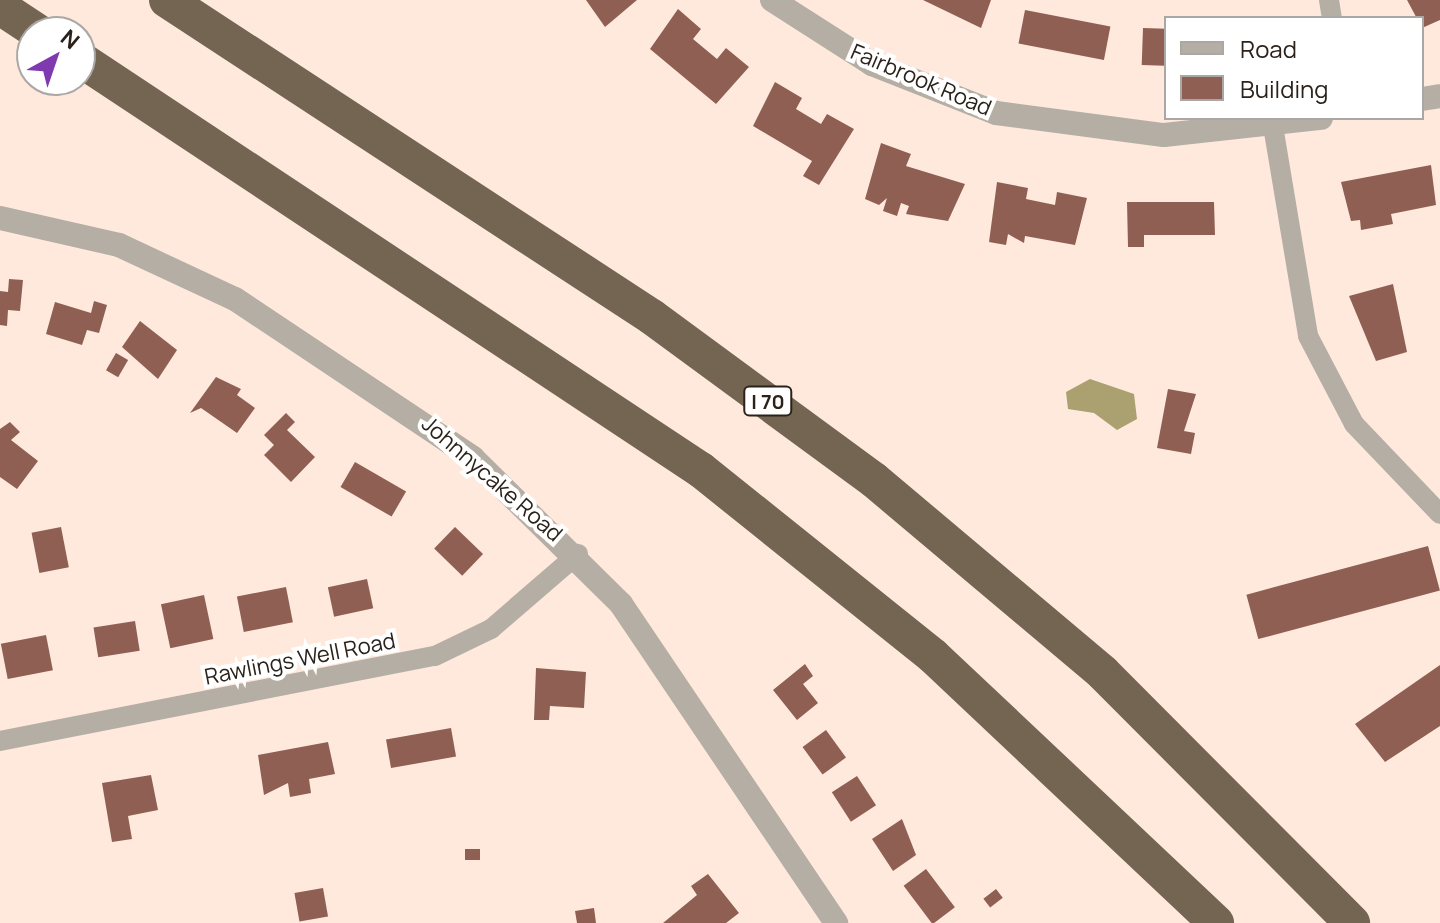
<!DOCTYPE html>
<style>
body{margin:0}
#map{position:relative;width:1440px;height:923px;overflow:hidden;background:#fee9dc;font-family:Manrope,sans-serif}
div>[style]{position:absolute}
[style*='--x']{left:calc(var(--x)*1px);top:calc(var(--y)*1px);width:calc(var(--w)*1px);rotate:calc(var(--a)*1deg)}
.water>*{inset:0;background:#aaa070}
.building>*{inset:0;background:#8f5f53;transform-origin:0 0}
.minor>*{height:20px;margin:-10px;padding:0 10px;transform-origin:10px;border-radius:10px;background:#b5aea4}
.tertiary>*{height:24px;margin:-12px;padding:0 12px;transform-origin:12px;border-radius:12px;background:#b5aea4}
.motorway>*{height:36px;margin:-18px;padding:0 18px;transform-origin:18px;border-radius:18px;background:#736551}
span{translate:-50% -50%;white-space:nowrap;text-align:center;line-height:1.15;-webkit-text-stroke:8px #fff;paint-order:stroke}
.shield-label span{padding:2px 6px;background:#fff;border:2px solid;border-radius:6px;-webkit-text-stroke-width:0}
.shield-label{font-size:20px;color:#2b221b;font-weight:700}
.street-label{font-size:22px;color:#2b221b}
.legend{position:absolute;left:1164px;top:16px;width:260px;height:104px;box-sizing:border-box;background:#fff;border:2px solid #aaa7a4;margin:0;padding:10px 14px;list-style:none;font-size:24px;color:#2b221b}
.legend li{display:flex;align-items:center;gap:16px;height:40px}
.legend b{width:40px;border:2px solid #aaa7a4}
.north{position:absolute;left:16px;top:16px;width:80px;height:80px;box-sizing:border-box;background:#fff;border:2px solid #aaa7a4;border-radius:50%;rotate:40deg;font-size:22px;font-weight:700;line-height:32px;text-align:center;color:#2b221b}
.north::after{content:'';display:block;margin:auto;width:28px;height:36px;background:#7e3aae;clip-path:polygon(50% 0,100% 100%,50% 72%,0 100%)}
</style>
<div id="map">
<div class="water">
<div style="clip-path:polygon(1090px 379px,1134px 394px,1137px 419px,1117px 430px,1094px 413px,1068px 409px,1066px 392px)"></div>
</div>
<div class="building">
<div style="clip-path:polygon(586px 0,637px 0,605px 27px)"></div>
<div style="clip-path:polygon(923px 0,991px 0,981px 28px)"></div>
<div style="clip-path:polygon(1407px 0,1440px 0,1440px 20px,1422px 28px)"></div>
<div style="clip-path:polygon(678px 9px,701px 29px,693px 39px,717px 59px,726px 48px,749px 67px,716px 104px,650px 49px)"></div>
<div style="left:1025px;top:10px;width:87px;height:34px;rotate:11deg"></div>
<div style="left:1143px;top:28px;width:23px;height:37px;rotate:2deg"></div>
<div style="clip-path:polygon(775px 82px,802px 98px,796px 109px,821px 124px,827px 114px,854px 129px,819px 185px,803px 176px,812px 161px,753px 126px)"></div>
<div style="clip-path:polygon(881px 143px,911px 154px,906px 166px,965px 184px,948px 221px,906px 214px,909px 206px,901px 203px,897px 216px,883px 211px,887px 198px,879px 205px,865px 199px)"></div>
<div style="clip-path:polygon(1431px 165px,1436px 205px,1391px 214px,1393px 224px,1361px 230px,1360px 220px,1351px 221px,1341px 182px)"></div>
<div style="clip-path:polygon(997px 182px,1028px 188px,1026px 199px,1055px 205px,1057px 192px,1087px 198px,1075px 245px,1025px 236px,1024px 243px,1008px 234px,1006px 245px,989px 242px)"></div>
<div style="clip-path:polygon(1127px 202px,1214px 202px,1215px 235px,1144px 235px,1144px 247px,1128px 247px)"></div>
<div style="clip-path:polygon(9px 279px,23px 280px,20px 311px,8px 310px,7px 326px,0 325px,0 291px,8px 292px)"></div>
<div style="clip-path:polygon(1393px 284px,1407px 352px,1376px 361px,1349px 296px)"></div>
<div style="clip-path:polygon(94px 301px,107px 305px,99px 333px,87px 330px,82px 345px,46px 334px,55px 302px,91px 313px)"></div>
<div style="clip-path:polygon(140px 321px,177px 350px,158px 379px,122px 347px)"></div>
<div style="left:116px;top:353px;width:14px;height:20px;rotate:30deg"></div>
<div style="clip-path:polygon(216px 377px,241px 389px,237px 395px,255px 408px,237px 433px,201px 408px,190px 413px)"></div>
<div style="clip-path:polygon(1168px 389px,1196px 394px,1184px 431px,1195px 433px,1191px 454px,1157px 448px)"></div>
<div style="clip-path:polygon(286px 413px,295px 422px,287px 430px,315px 457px,291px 482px,264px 455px,274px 445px,264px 435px)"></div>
<div style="clip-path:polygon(10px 422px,20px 432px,11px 440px,38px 461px,17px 489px,0 477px,0 429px)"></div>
<div style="left:355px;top:462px;width:59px;height:29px;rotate:30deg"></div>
<div style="left:61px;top:527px;width:41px;height:30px;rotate:79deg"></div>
<div style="left:455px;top:527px;width:39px;height:30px;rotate:44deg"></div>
<div style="left:1428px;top:546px;width:46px;height:188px;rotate:75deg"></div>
<div style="left:367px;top:579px;width:30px;height:40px;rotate:78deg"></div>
<div style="left:286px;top:587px;width:36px;height:50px;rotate:79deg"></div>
<div style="left:204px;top:595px;width:45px;height:44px;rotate:78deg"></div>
<div style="left:135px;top:621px;width:30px;height:42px;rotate:81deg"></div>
<div style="left:46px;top:635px;width:36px;height:46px;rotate:79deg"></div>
<div style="clip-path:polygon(805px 664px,813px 676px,803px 684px,818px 703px,797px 720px,773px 690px)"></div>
<div style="clip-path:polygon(1440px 665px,1440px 726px,1385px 762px,1355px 724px)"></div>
<div style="clip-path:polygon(536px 668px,586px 672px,584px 708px,550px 706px,549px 720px,534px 720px)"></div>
<div style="left:451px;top:728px;width:29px;height:66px;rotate:80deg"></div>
<div style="left:826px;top:730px;width:34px;height:29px;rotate:54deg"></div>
<div style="clip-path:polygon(328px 742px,335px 774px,309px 779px,311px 793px,290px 797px,288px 783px,264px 795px,258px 755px)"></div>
<div style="clip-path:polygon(151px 775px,158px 810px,128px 816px,132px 839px,112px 842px,102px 783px)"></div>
<div style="left:857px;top:776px;width:35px;height:30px;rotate:57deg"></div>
<div style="clip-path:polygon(902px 819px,916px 855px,893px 871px,872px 839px)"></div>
<div style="left:480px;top:849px;width:11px;height:15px;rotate:90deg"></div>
<div style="left:926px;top:869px;width:48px;height:28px;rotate:53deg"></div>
<div style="clip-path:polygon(708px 874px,739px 913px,726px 923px,663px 923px,697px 895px,691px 886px)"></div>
<div style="left:323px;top:888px;width:29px;height:29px;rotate:80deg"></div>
<div style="left:996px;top:889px;width:11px;height:16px;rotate:52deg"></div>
<div style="clip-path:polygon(594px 908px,596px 923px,577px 923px,575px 911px)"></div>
</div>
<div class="minor">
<div style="--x:1329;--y:0;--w:18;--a:81"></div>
<div style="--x:1273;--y:126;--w:213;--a:80.5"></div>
<div style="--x:1308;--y:336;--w:99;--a:62.4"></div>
<div style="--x:1354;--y:424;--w:124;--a:46.3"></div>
<div style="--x:0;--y:741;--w:443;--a:-11.1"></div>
<div style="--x:435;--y:656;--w:62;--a:-25.7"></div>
<div style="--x:491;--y:629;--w:115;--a:-40.8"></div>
</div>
<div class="tertiary">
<div style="--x:772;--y:0;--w:119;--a:32.6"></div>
<div style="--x:872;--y:64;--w:133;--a:21.6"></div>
<div style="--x:996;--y:113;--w:169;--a:7.5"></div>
<div style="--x:1164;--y:135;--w:158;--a:-6.2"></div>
<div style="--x:1422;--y:99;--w:18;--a:-9"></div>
<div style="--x:0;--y:218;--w:122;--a:12.8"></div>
<div style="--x:119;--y:245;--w:128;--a:25"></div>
<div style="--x:235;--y:299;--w:286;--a:33.7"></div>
<div style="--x:473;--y:458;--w:208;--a:44.6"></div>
<div style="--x:621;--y:604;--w:385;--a:56"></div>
</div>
<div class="motorway">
<div style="--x:167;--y:0;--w:579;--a:33.17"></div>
<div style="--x:652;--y:317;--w:275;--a:36.3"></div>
<div style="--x:874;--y:480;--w:299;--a:40.1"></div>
<div style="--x:1103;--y:673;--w:353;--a:45.1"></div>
<div style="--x:0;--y:7;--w:45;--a:33.3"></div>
<div style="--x:80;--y:59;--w:745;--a:33.5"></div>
<div style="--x:701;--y:470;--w:297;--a:38.7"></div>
<div style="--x:933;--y:656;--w:389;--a:43.3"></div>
</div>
<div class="shield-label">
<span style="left:768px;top:401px">I 70</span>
</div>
<div class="street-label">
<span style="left:921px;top:80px;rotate:23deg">Fairbrook Road</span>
<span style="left:492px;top:479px;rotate:41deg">Johnnycake Road</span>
<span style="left:300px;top:659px;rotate:-11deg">Rawlings Well Road</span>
</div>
<ul class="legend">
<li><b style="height:10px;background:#b5aea4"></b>Road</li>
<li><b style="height:22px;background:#8f5f53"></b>Building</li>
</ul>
<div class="north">N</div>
</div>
